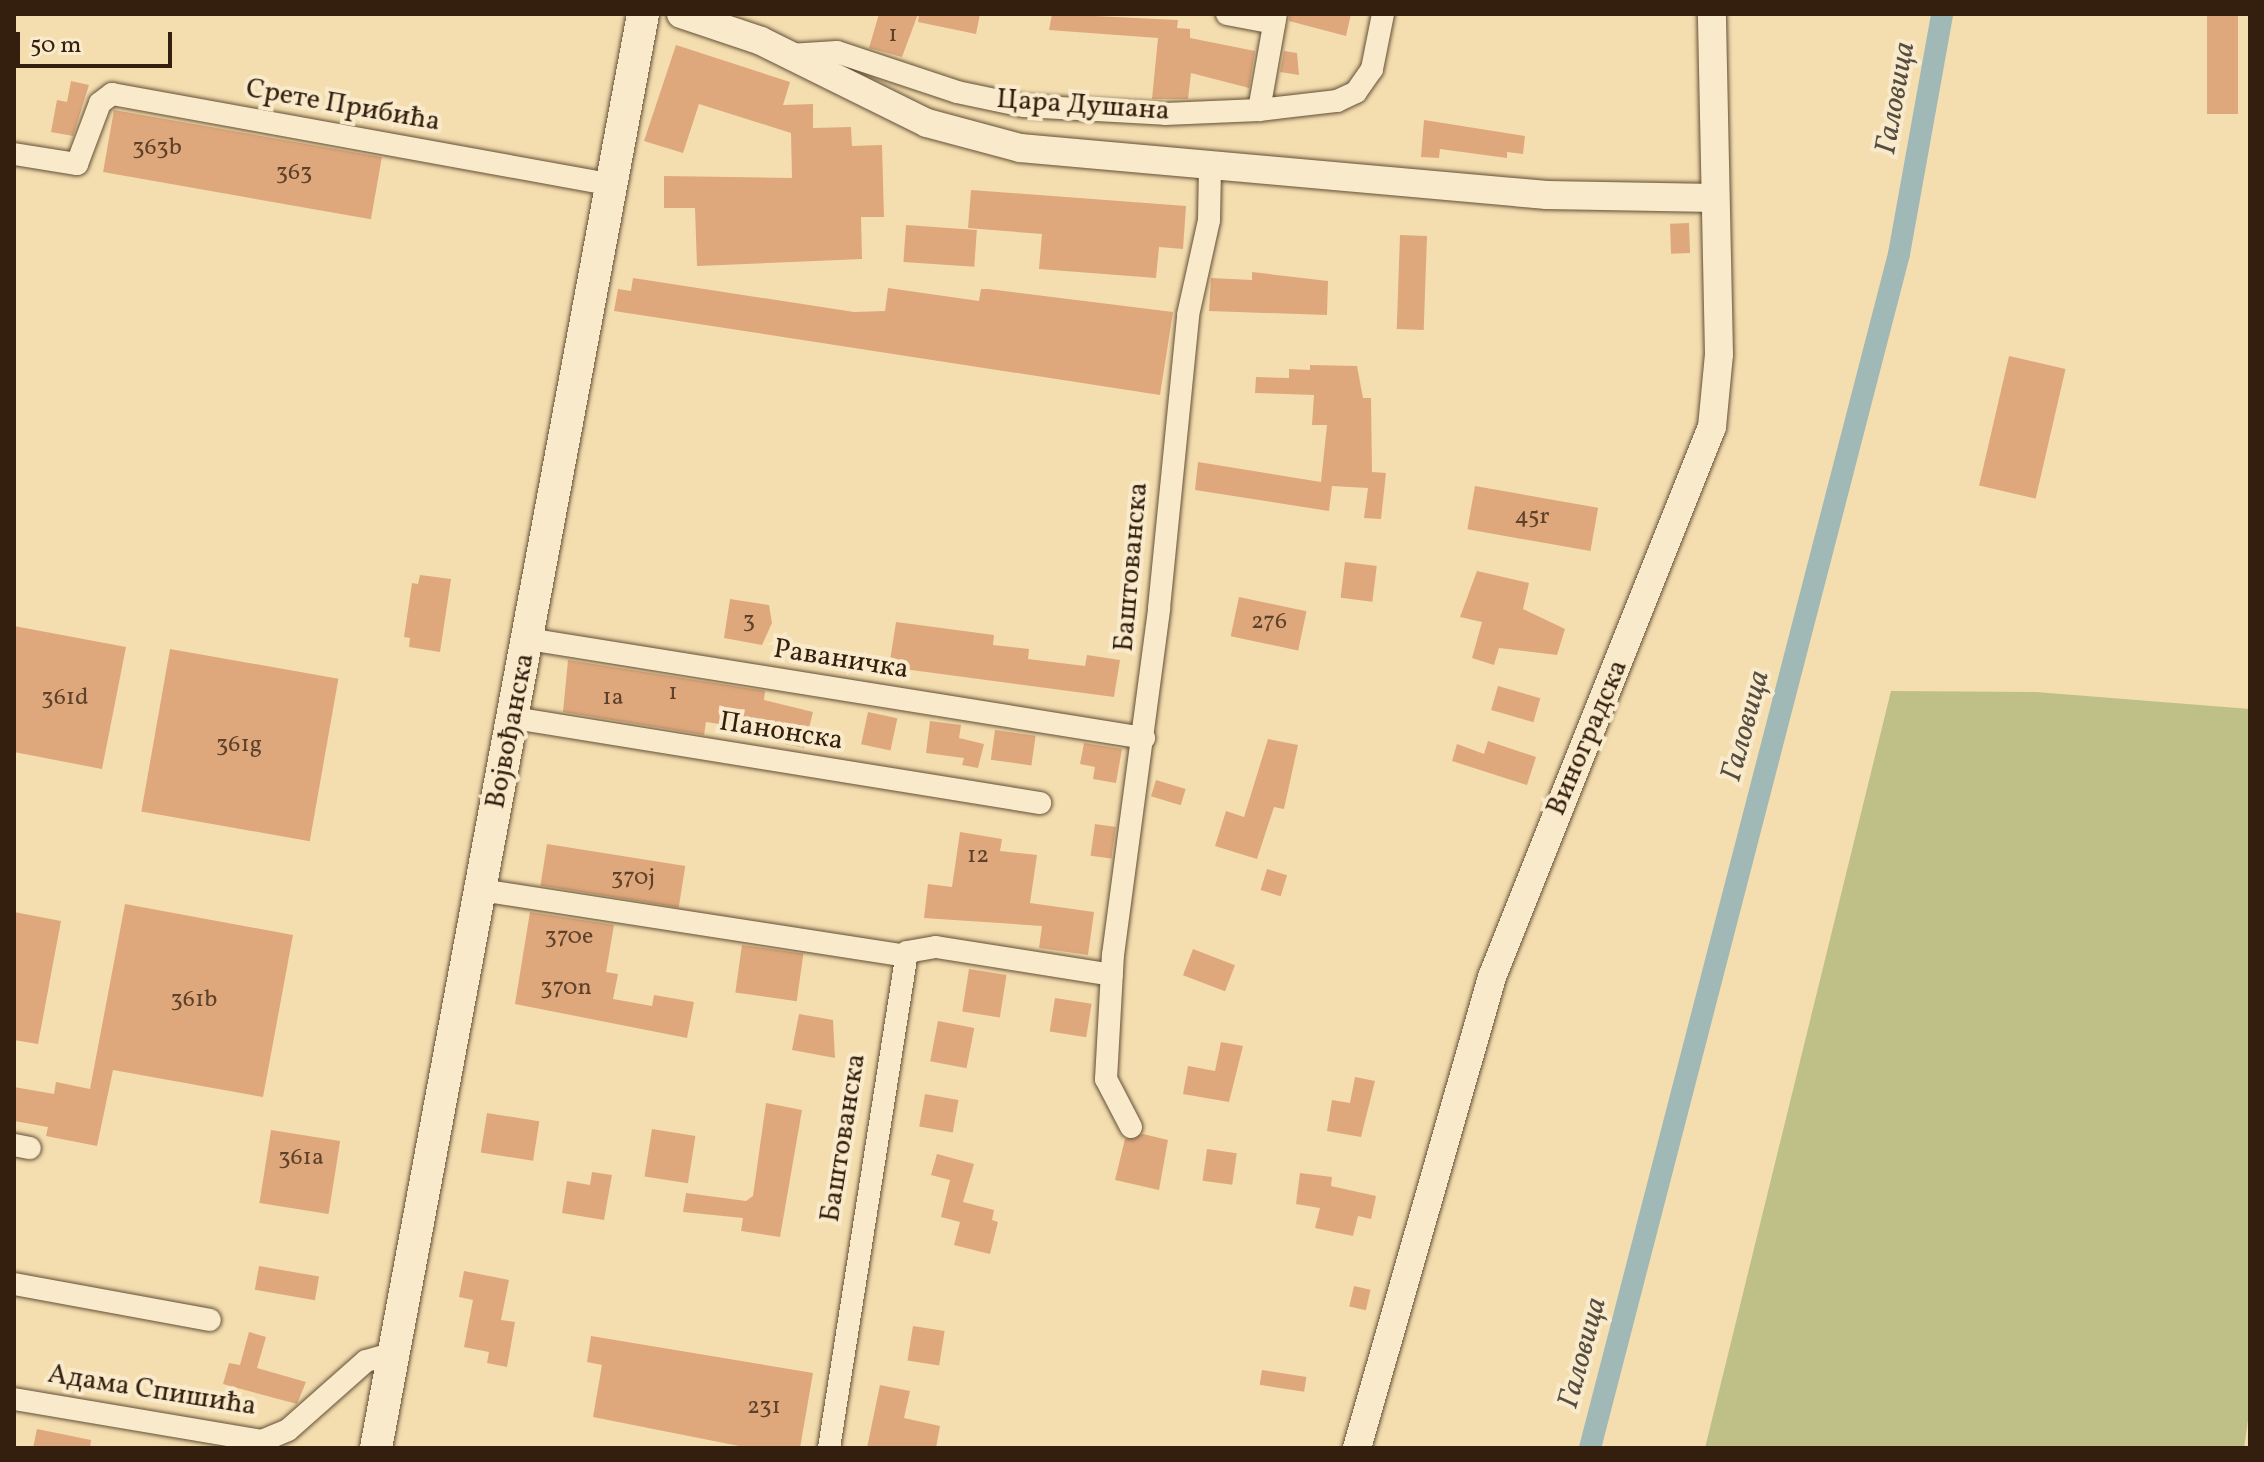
<!DOCTYPE html>
<meta charset="utf-8">
<style>
body{margin:0}
#map{position:relative;width:2264px;height:1462px;overflow:hidden;background:#f4deaf;font-family:Vollkorn,serif}
div>[style]{position:absolute}
[style*='--x']{left:calc(var(--x)*1px);top:calc(var(--y)*1px);width:calc(var(--w)*1px);rotate:calc(var(--a)*1deg)}
.green>*{inset:0;background:#bec088}
.canal>*{height:22px;margin:-11px;padding:0 11px;transform-origin:11px;border-radius:11px;background:#a1b9b6}
.building>*{inset:0;background:#dea87c;transform-origin:0 0}
.roads{filter:drop-shadow(0 0 2px #644f37) drop-shadow(0 0 2px #644f37)}
.minor>*{height:22px;margin:-11px;padding:0 11px;transform-origin:11px;border-radius:11px;background:#f8eacb}
.tertiary>*{height:28px;margin:-14px;padding:0 14px;transform-origin:14px;border-radius:14px;background:#f8eacb}
.secondary>*{height:32px;margin:-16px;padding:0 16px;transform-origin:16px;border-radius:16px;background:#f8eacb}
span{translate:-50% -50%;white-space:nowrap;text-align:center;line-height:1.15;-webkit-text-stroke:8px #f8eacb;paint-order:stroke}
.number-label{font-size:24px;color:#5e412a}
.number-label span{-webkit-text-stroke-width:0}
.street-label{font-size:28px;color:#341f0f}
.water-label{font-size:30px;color:#554d41;font-style:italic}
.frame{position:absolute;inset:0;border:16px solid #341f0f;pointer-events:none}
.scale{position:absolute;left:16px;top:32px;width:156px;height:36px;box-sizing:border-box;border:4px solid #341f0f;border-top:0;padding-left:10px;font-size:24px;line-height:28px;white-space:nowrap;color:#341f0f;-webkit-text-stroke:6px #f8eacb;paint-order:stroke}
</style>
<div id="map">
<div class="green">
<div style="clip-path:polygon(1891px 691px,2036px 692px,2250px 709px,2250px 1406px,2244px 1448px,1705px 1448px)"></div>
</div>
<div class="canal">
<div style="--x:1590;--y:1448;--w:1233;--a:-75.49"></div>
<div style="--x:1899;--y:254;--w:244;--a:-79.8"></div>
</div>
<div class="building">
<div style="clip-path:polygon(879px 14px,918px 14px,902px 57px,869px 48px)"></div>
<div style="clip-path:polygon(919px 14px,980px 14px,976px 34px,918px 22px)"></div>
<div style="clip-path:polygon(1052px 14px,1178px 20px,1177px 28px,1190px 29px,1190px 38px,1255px 51px,1249px 88px,1191px 73px,1188px 99px,1152px 99px,1158px 38px,1049px 30px)"></div>
<div style="clip-path:polygon(1290px 14px,1351px 14px,1346px 36px,1289px 21px)"></div>
<div style="left:2207px;top:14px;width:31px;height:100px"></div>
<div style="clip-path:polygon(676px 45px,790px 82px,783px 105px,813px 104px,813px 128px,851px 127px,852px 146px,882px 145px,884px 217px,861px 217px,862px 259px,697px 266px,695px 208px,664px 208px,664px 176px,792px 178px,791px 133px,699px 104px,683px 153px,644px 141px)"></div>
<div style="clip-path:polygon(1284px 51px,1297px 53px,1299px 75px,1280px 72px)"></div>
<div style="clip-path:polygon(71px 81px,89px 85px,73px 136px,51px 132px,57px 100px,67px 102px)"></div>
<div style="left:114px;top:110px;width:272px;height:63px;rotate:10deg"></div>
<div style="clip-path:polygon(1424px 120px,1525px 136px,1523px 154px,1507px 152px,1507px 158px,1440px 149px,1439px 158px,1421px 157px)"></div>
<div style="clip-path:polygon(971px 190px,1186px 206px,1183px 249px,1159px 247px,1156px 278px,1039px 269px,1042px 234px,968px 228px)"></div>
<div style="left:1689px;top:223px;width:30px;height:19px;rotate:88deg"></div>
<div style="left:906px;top:225px;width:71px;height:37px;rotate:4deg"></div>
<div style="left:1400px;top:235px;width:27px;height:94px;rotate:2deg"></div>
<div style="clip-path:polygon(1252px 272px,1328px 281px,1327px 315px,1209px 311px,1211px 278px,1252px 280px)"></div>
<div style="clip-path:polygon(633px 278px,854px 312px,885px 311px,888px 288px,979px 301px,981px 289px,988px 289px,1173px 312px,1160px 395px,614px 311px,618px 289px,631px 291px)"></div>
<div style="left:2009px;top:356px;width:58px;height:133px;rotate:13deg"></div>
<div style="clip-path:polygon(1310px 365px,1357px 366px,1363px 398px,1371px 398px,1372px 472px,1386px 473px,1381px 519px,1364px 518px,1368px 488px,1332px 486px,1329px 511px,1195px 490px,1198px 462px,1321px 482px,1327px 425px,1312px 425px,1314px 395px,1255px 393px,1256px 377px,1289px 378px,1289px 369px,1310px 370px)"></div>
<div style="left:1475px;top:486px;width:125px;height:44px;rotate:10deg"></div>
<div style="left:1345px;top:562px;width:32px;height:36px;rotate:7deg"></div>
<div style="clip-path:polygon(1477px 571px,1529px 583px,1523px 609px,1565px 629px,1557px 655px,1499px 648px,1494px 665px,1472px 658px,1482px 622px,1460px 617px)"></div>
<div style="clip-path:polygon(420px 575px,451px 579px,440px 652px,409px 647px,410px 638px,404px 637px,412px 583px,418px 584px)"></div>
<div style="left:1239px;top:597px;width:69px;height:40px;rotate:12deg"></div>
<div style="clip-path:polygon(730px 599px,769px 605px,772px 623px,762px 645px,724px 638px)"></div>
<div style="clip-path:polygon(896px 622px,994px 635px,993px 645px,1029px 649px,1028px 659px,1085px 666px,1087px 655px,1120px 660px,1114px 697px,889px 667px)"></div>
<div style="clip-path:polygon(14px 626px,126px 647px,102px 769px,14px 752px)"></div>
<div style="left:170px;top:649px;width:171px;height:165px;rotate:10deg"></div>
<div style="clip-path:polygon(568px 660px,765px 691px,764px 700px,813px 712px,804px 748px,776px 742px,778px 733px,706px 722px,704px 735px,563px 712px)"></div>
<div style="left:1498px;top:686px;width:44px;height:25px;rotate:16deg"></div>
<div style="left:868px;top:712px;width:30px;height:33px;rotate:12deg"></div>
<div style="clip-path:polygon(930px 721px,961px 725px,959px 738px,984px 744px,978px 768px,962px 765px,964px 758px,926px 753px)"></div>
<div style="left:995px;top:730px;width:41px;height:30px;rotate:8deg"></div>
<div style="clip-path:polygon(1268px 739px,1298px 745px,1284px 809px,1274px 807px,1257px 859px,1215px 846px,1226px 811px,1244px 817px)"></div>
<div style="clip-path:polygon(1488px 741px,1536px 757px,1527px 785px,1452px 761px,1457px 744px,1484px 754px)"></div>
<div style="clip-path:polygon(1084px 743px,1122px 749px,1116px 783px,1093px 779px,1095px 767px,1080px 764px)"></div>
<div style="left:1156px;top:780px;width:31px;height:17px;rotate:17deg"></div>
<div style="left:1095px;top:824px;width:21px;height:32px;rotate:8deg"></div>
<div style="clip-path:polygon(960px 832px,1002px 839px,1000px 851px,1037px 855px,1030px 903px,1094px 912px,1088px 955px,1039px 948px,1042px 926px,924px 918px,928px 884px,952px 887px)"></div>
<div style="left:547px;top:844px;width:140px;height:42px;rotate:9deg"></div>
<div style="left:1267px;top:869px;width:21px;height:22px;rotate:17deg"></div>
<div style="clip-path:polygon(125px 904px,293px 935px,263px 1097px,113px 1070px,97px 1146px,46px 1136px,48px 1127px,14px 1121px,14px 1087px,54px 1094px,56px 1082px,90px 1089px)"></div>
<div style="clip-path:polygon(14px 912px,61px 921px,38px 1044px,14px 1040px)"></div>
<div style="clip-path:polygon(530px 912px,614px 925px,606px 972px,618px 974px,613px 999px,652px 1006px,654px 995px,694px 1002px,687px 1038px,515px 1004px)"></div>
<div style="left:742px;top:945px;width:62px;height:48px;rotate:8deg"></div>
<div style="left:1193px;top:949px;width:45px;height:28px;rotate:21deg"></div>
<div style="left:969px;top:969px;width:38px;height:43px;rotate:9deg"></div>
<div style="left:1055px;top:998px;width:37px;height:34px;rotate:9deg"></div>
<div style="clip-path:polygon(799px 1014px,833px 1020px,835px 1058px,792px 1050px)"></div>
<div style="left:938px;top:1021px;width:37px;height:41px;rotate:11deg"></div>
<div style="clip-path:polygon(1221px 1042px,1243px 1046px,1229px 1102px,1183px 1094px,1188px 1066px,1215px 1071px)"></div>
<div style="clip-path:polygon(1355px 1077px,1375px 1081px,1361px 1137px,1327px 1131px,1332px 1100px,1350px 1103px)"></div>
<div style="left:925px;top:1094px;width:34px;height:33px;rotate:10deg"></div>
<div style="clip-path:polygon(766px 1103px,802px 1110px,780px 1237px,741px 1231px,743px 1218px,683px 1212px,686px 1193px,746px 1201px,753px 1196px)"></div>
<div style="left:487px;top:1113px;width:53px;height:40px;rotate:9deg"></div>
<div style="left:652px;top:1129px;width:44px;height:48px;rotate:9deg"></div>
<div style="left:271px;top:1130px;width:70px;height:74px;rotate:9deg"></div>
<div style="clip-path:polygon(1143px 1134px,1168px 1140px,1159px 1190px,1115px 1180px,1125px 1139px)"></div>
<div style="left:1207px;top:1149px;width:30px;height:32px;rotate:8deg"></div>
<div style="clip-path:polygon(937px 1154px,974px 1164px,963px 1202px,994px 1210px,992px 1220px,998px 1222px,990px 1254px,954px 1245px,960px 1222px,941px 1217px,950px 1180px,931px 1175px)"></div>
<div style="clip-path:polygon(592px 1172px,612px 1175px,604px 1220px,562px 1213px,567px 1181px,590px 1185px)"></div>
<div style="clip-path:polygon(1300px 1173px,1332px 1177px,1331px 1186px,1376px 1196px,1371px 1219px,1358px 1216px,1353px 1236px,1315px 1228px,1320px 1208px,1296px 1204px)"></div>
<div style="left:259px;top:1266px;width:61px;height:24px;rotate:10deg"></div>
<div style="clip-path:polygon(464px 1271px,509px 1280px,501px 1320px,515px 1322px,507px 1367px,487px 1363px,489px 1352px,464px 1347px,473px 1300px,459px 1297px)"></div>
<div style="left:1354px;top:1286px;width:17px;height:21px;rotate:13deg"></div>
<div style="left:913px;top:1326px;width:32px;height:35px;rotate:9deg"></div>
<div style="clip-path:polygon(249px 1332px,266px 1337px,257px 1368px,306px 1382px,297px 1404px,223px 1384px,229px 1363px,240px 1365px)"></div>
<div style="clip-path:polygon(591px 1336px,813px 1373px,800px 1448px,749px 1448px,593px 1417px,602px 1365px,587px 1362px)"></div>
<div style="left:1262px;top:1370px;width:45px;height:15px;rotate:9deg"></div>
<div style="clip-path:polygon(880px 1385px,910px 1391px,904px 1418px,940px 1426px,936px 1448px,867px 1448px)"></div>
<div style="clip-path:polygon(37px 1429px,91px 1440px,90px 1448px,33px 1448px)"></div>
</div>
<div class="roads">
<div class="minor">
<div style="--x:1227;--y:14;--w:48;--a:10.8"></div>
<div style="--x:789;--y:55;--w:48;--a:-3.6"></div>
<div style="--x:837;--y:52;--w:126;--a:18.4"></div>
<div style="--x:957;--y:92;--w:68;--a:11.8"></div>
<div style="--x:1024;--y:106;--w:141;--a:3.2"></div>
<div style="--x:1165;--y:114;--w:94;--a:-2.4"></div>
<div style="--x:1259;--y:110;--w:79;--a:-6.6"></div>
<div style="--x:1337;--y:101;--w:21;--a:-25"></div>
<div style="--x:1356;--y:92;--w:28;--a:-55"></div>
<div style="--x:1372;--y:69;--w:56;--a:-78.7"></div>
<div style="--x:1259;--y:110;--w:97;--a:-80"></div>
<div style="--x:14;--y:154;--w:64;--a:9"></div>
<div style="--x:77;--y:164;--w:65;--a:-69.3"></div>
<div style="--x:100;--y:103;--w:15;--a:-37"></div>
<div style="--x:112;--y:94;--w:509;--a:10.29"></div>
<div style="--x:528;--y:639;--w:624;--a:9.13"></div>
<div style="--x:514;--y:718;--w:533;--a:9.18"></div>
<div style="--x:481;--y:890;--w:429;--a:8.8"></div>
<div style="--x:1131;--y:1127;--w:54;--a:-117.5"></div>
<div style="--x:1106;--y:1079;--w:124;--a:-86.8"></div>
<div style="--x:1113;--y:955;--w:350;--a:-82.4"></div>
<div style="--x:1159;--y:608;--w:294;--a:-84.3"></div>
<div style="--x:1188;--y:315;--w:97;--a:-77.5"></div>
<div style="--x:1209;--y:220;--w:54;--a:-88.9"></div>
<div style="--x:14;--y:1145;--w:16;--a:11"></div>
<div style="--x:14;--y:1284;--w:199;--a:10.4"></div>
<div style="--x:14;--y:1399;--w:252;--a:9.6"></div>
<div style="--x:262;--y:1441;--w:28;--a:-23"></div>
<div style="--x:288;--y:1430;--w:104;--a:-41.5"></div>
<div style="--x:366;--y:1361;--w:29;--a:-16"></div>
<div style="--x:829;--y:1448;--w:502;--a:-81.06"></div>
<div style="--x:907;--y:952;--w:29;--a:-10"></div>
<div style="--x:936;--y:947;--w:178;--a:9"></div>
</div>
<div class="tertiary">
<div style="--x:681;--y:14;--w:84;--a:18.6"></div>
<div style="--x:761;--y:41;--w:185;--a:26.3"></div>
<div style="--x:927;--y:123;--w:96;--a:15"></div>
<div style="--x:1020;--y:148;--w:529;--a:5.1"></div>
<div style="--x:1547;--y:195;--w:168;--a:1"></div>
<div style="--x:1357;--y:1448;--w:490;--a:-74"></div>
<div style="--x:1492;--y:977;--w:592;--a:-68.2"></div>
<div style="--x:1712;--y:427;--w:73;--a:-84.5"></div>
<div style="--x:1719;--y:354;--w:340;--a:-91.2"></div>
</div>
<div class="secondary">
<div style="--x:376;--y:1448;--w:1459;--a:-79.45"></div>
</div>
</div>
<div class="number-label">
<span style="left:893px;top:36px">1</span>
<span style="left:157px;top:149px">363b</span>
<span style="left:294px;top:174px">363</span>
<span style="left:1532px;top:518px">45r</span>
<span style="left:749px;top:622px">3</span>
<span style="left:1269px;top:623px">276</span>
<span style="left:673px;top:694px">1</span>
<span style="left:65px;top:699px">361d</span>
<span style="left:613px;top:699px">1a</span>
<span style="left:239px;top:746px">361g</span>
<span style="left:978px;top:857px">12</span>
<span style="left:633px;top:879px">370j</span>
<span style="left:569px;top:938px">370e</span>
<span style="left:566px;top:989px">370n</span>
<span style="left:194px;top:1001px">361b</span>
<span style="left:301px;top:1159px">361a</span>
<span style="left:764px;top:1408px">231</span>
</div>
<div class="street-label">
<span style="left:343px;top:106px;rotate:10deg">Срете Прибића</span>
<span style="left:1083px;top:106px;rotate:4deg">Цара Душана</span>
<span style="left:1132px;top:567px;rotate:-85deg">Баштованска</span>
<span style="left:841px;top:660px;rotate:9deg">Раваничка</span>
<span style="left:511px;top:731px;rotate:-79deg">Војвођанска</span>
<span style="left:781px;top:732px;rotate:9deg">Панонска</span>
<span style="left:1588px;top:738px;rotate:-67deg">Виноградска</span>
<span style="left:844px;top:1138px;rotate:-81deg">Баштованска</span>
<span style="left:152px;top:1391px;rotate:9deg">Адама Спишића</span>
</div>
<div class="water-label">
<span style="left:1896px;top:98px;rotate:-80deg">Галовица</span>
<span style="left:1746px;top:726px;rotate:-75deg">Галовица</span>
<span style="left:1583px;top:1353px;rotate:-75deg">Галовица</span>
</div>
<div class="frame"></div>
<div class="scale">50 m</div>
</div>
